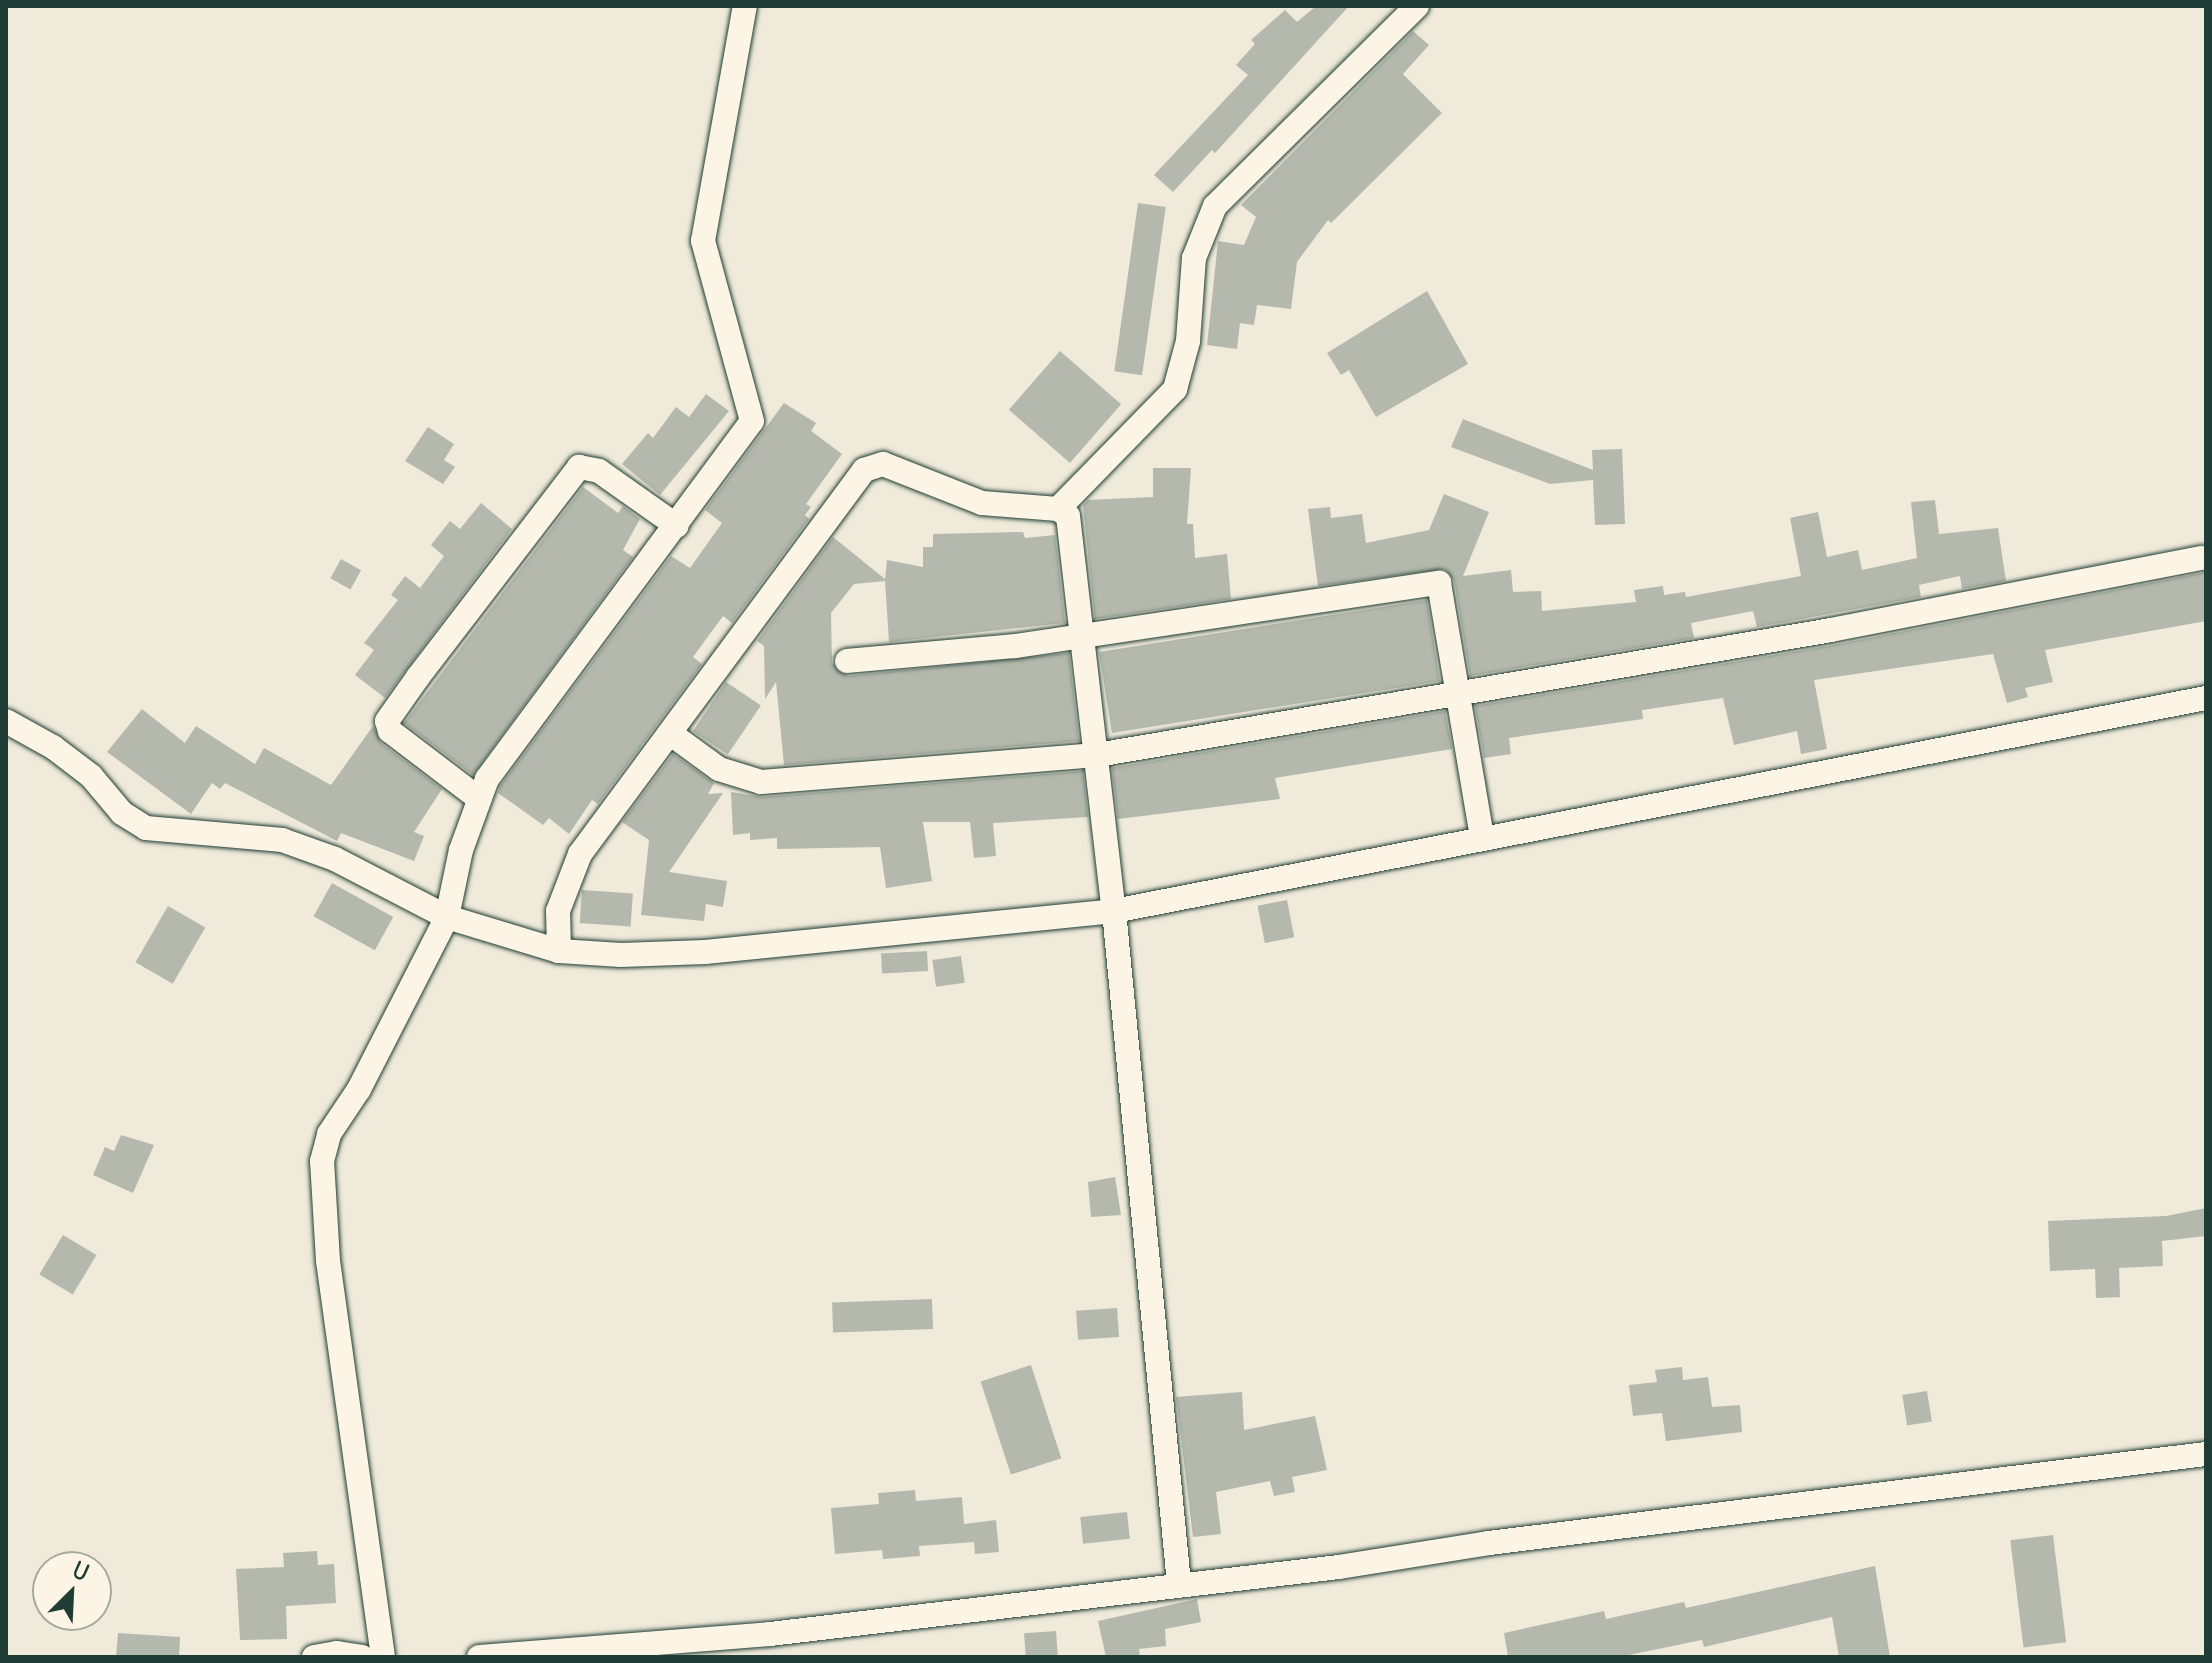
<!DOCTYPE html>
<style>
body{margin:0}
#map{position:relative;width:2212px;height:1663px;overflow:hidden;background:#efeada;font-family:Delius,sans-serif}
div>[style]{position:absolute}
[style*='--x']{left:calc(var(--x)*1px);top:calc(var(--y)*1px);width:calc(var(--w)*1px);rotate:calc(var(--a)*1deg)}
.building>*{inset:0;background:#b5b9ad;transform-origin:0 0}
.roads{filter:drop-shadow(0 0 2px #1f3d34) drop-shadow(0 0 2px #1f3d34)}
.street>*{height:24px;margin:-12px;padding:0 12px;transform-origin:12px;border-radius:12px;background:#fcf5e5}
span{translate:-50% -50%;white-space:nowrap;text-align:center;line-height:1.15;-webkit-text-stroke:7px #fcf5e5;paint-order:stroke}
.frame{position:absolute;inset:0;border:8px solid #1f3d34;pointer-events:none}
.north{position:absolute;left:32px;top:1551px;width:80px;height:80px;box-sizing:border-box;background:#fcf5e5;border:2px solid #a4ab9e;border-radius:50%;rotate:24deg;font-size:22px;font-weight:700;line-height:32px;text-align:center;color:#1f3d34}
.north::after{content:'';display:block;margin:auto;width:28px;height:36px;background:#1f3d34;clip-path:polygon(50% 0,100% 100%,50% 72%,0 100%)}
</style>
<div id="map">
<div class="building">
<div style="clip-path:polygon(1316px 6px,1349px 6px,1215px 153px,1212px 150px,1173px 192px,1154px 175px,1248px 75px,1236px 65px,1255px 44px,1251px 40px,1285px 10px,1297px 22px)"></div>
<div style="clip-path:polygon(1413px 31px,1429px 45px,1403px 74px,1442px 113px,1331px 223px,1328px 220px,1297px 262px,1291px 309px,1257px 305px,1254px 325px,1240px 323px,1237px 349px,1207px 345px,1218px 241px,1244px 245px,1256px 217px,1241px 205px)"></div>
<div style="left:1138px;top:203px;width:28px;height:170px;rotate:8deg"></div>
<div style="clip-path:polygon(1427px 291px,1468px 364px,1376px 417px,1349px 370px,1341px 375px,1327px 353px)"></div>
<div style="left:1060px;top:351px;width:81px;height:78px;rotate:41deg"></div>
<div style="clip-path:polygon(706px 394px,729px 411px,660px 495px,622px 464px,648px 433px,653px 438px,676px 407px,689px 417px)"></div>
<div style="clip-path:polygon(784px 403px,816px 423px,811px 431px,842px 454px,806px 504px,811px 507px,805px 515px,809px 519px,732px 623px,723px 616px,693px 657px,702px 664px,598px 804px,592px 800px,569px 834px,549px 818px,543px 825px,498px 793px,500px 786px,671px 556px,690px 568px,722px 523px,705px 510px)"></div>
<div style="clip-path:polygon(1463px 419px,1593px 470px,1592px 450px,1622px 449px,1625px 524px,1595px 525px,1593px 480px,1550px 484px,1451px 447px)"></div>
<div style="clip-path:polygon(428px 427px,454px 444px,444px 460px,455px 467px,443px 484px,405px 461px)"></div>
<div style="clip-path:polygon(1153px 468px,1191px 468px,1187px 524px,1193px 524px,1195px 558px,1227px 554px,1231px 599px,1095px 619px,1083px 505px,1088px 500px,1153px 497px)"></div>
<div style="clip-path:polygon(583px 487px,618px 513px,623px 506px,640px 519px,623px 550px,633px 557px,473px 775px,404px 723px)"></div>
<div style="clip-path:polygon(1444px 494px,1489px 512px,1463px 576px,1511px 570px,1513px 592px,1541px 591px,1542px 611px,1636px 602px,1634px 590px,1663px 586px,1664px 595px,1685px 592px,1686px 597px,1801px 576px,1790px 518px,1818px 512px,1827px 557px,1858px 550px,1862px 570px,1917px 558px,1911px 502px,1935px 500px,1939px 534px,1998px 528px,2006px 581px,1962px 589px,1960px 576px,1919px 585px,1921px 597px,1757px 627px,1753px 611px,1691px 623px,1694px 638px,1470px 676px,1454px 580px,1445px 569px,1318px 586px,1308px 509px,1330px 507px,1331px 518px,1362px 514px,1366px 543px,1429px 530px)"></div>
<div style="clip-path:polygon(481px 503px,512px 529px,385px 698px,355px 675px,374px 650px,364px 643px,398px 600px,391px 595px,405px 576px,420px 588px,444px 556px,431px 545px,450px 521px,460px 529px)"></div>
<div style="clip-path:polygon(1023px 532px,1025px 538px,1055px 535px,1065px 623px,889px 642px,885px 581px,854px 584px,831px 613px,832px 663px,848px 676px,1069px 653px,1079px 741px,784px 765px,776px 682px,765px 699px,764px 646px,757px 641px,833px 537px,885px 579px,887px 560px,923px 567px,923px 547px,933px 547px,933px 534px)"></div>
<div style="left:341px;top:559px;width:23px;height:22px;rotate:29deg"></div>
<div style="clip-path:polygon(2206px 572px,2206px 621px,2045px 650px,2053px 682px,2025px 688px,2028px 697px,2007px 703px,1993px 654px,1814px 680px,1827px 749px,1801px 754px,1797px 731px,1734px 745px,1723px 698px,1642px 710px,1643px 719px,1509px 738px,1511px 754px,1484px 758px,1475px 706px,1834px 645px)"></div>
<div style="left:1427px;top:600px;width:82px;height:332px;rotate:81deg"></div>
<div style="left:726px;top:682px;width:42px;height:59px;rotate:34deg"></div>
<div style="clip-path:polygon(142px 709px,185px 743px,196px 726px,255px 764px,264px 748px,331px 785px,373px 726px,381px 743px,442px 789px,414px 832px,424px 836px,414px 861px,341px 833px,337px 841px,225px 783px,220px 789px,212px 783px,191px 814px,107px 752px)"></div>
<div style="clip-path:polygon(1445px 711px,1452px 749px,1275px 778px,1280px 799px,1118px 819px,1112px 768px)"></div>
<div style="clip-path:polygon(673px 754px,714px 783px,708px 794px,723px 793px,669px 872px,727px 881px,723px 907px,706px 904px,704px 921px,641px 915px,649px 840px,622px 822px)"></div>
<div style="clip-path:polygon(1083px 771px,1088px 817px,993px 823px,996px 856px,974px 858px,970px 822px,923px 822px,932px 881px,886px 888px,880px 847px,777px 849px,777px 838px,750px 840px,750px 833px,733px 835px,731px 792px,762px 797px)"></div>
<div style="left:332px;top:883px;width:70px;height:38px;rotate:29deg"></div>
<div style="left:582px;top:890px;width:51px;height:33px;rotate:4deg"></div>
<div style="left:1287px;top:900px;width:38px;height:30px;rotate:79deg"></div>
<div style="left:168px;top:906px;width:43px;height:65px;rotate:30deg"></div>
<div style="left:927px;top:951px;width:20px;height:46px;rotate:87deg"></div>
<div style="left:961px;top:956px;width:27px;height:29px;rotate:82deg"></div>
<div style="clip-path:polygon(121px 1135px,154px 1145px,133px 1193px,93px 1175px,105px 1147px,114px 1151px)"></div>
<div style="clip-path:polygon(1115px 1177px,1121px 1215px,1091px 1217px,1088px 1182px)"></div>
<div style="clip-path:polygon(2206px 1208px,2206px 1236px,2162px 1241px,2163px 1266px,2119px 1268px,2120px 1297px,2096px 1298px,2095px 1269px,2050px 1271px,2048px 1221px,2166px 1216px)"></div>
<div style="left:63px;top:1235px;width:39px;height:46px;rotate:31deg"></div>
<div style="left:932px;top:1299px;width:30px;height:100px;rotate:88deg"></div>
<div style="left:1117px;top:1308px;width:29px;height:41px;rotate:86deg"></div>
<div style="left:1031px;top:1365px;width:98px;height:53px;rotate:72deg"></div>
<div style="clip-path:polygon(1682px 1367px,1683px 1380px,1708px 1377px,1712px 1407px,1740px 1405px,1742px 1432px,1666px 1441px,1662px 1413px,1633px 1416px,1629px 1385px,1657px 1382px,1655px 1370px)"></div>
<div style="left:1927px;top:1391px;width:31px;height:25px;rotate:81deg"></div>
<div style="clip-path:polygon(1242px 1392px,1244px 1430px,1315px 1416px,1327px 1470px,1292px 1477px,1295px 1492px,1274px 1496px,1270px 1481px,1216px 1492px,1221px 1534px,1193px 1537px,1176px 1397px)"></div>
<div style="clip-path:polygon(915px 1490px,916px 1501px,962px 1497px,964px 1524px,996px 1520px,999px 1552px,975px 1554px,974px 1542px,919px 1546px,920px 1556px,883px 1559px,882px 1550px,835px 1554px,831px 1508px,879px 1504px,878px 1493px)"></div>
<div style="left:1127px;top:1512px;width:27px;height:47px;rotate:84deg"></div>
<div style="left:2053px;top:1535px;width:108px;height:43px;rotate:83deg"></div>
<div style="clip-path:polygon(317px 1551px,318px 1565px,334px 1564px,336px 1603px,286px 1606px,287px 1639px,240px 1640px,236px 1569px,284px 1567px,283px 1553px)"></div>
<div style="clip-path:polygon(1875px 1566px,1890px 1657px,1839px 1657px,1832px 1617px,1704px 1647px,1702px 1640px,1619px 1657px,1508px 1657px,1504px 1633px,1604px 1611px,1606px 1619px,1684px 1602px,1686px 1608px)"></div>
<div style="clip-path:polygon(1197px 1599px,1201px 1622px,1165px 1629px,1166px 1646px,1139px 1649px,1140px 1657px,1106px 1657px,1098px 1621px)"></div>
<div style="left:1056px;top:1631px;width:26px;height:32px;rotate:86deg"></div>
<div style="clip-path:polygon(118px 1633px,180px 1637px,179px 1657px,116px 1657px)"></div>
</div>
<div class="roads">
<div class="street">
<div style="--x:1058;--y:509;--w:168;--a:-45.7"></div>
<div style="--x:1175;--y:389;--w:50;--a:-74.8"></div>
<div style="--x:1188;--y:341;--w:83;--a:-85.9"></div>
<div style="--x:1194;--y:258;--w:56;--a:-68"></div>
<div style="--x:1215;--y:206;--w:284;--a:-44.7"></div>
<div style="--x:847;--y:661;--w:169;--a:-5.1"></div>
<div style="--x:1015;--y:646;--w:429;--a:-8.5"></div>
<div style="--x:1439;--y:583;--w:259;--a:80.4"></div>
<div style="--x:6;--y:721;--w:54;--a:29"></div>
<div style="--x:53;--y:747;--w:48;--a:37.3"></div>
<div style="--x:91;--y:776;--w:48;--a:50"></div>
<div style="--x:122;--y:813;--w:28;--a:32"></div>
<div style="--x:146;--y:828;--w:137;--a:5"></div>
<div style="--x:282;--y:840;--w:56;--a:19.7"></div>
<div style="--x:335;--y:859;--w:126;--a:27.4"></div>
<div style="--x:447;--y:917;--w:68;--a:-78.2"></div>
<div style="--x:461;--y:850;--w:76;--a:-69.9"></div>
<div style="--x:487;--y:779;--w:445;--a:-53.5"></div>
<div style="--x:752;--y:421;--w:187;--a:-105.2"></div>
<div style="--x:703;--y:241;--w:239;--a:-79.9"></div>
<div style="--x:671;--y:734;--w:59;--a:36.1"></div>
<div style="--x:719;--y:769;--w:44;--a:17.2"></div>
<div style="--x:761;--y:782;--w:337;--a:-4.6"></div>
<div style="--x:1097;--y:755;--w:745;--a:-9.66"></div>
<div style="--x:1831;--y:630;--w:378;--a:-11"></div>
<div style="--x:478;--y:798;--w:111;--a:-142.7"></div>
<div style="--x:390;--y:731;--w:10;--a:-107"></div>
<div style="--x:387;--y:721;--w:54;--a:-54.8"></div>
<div style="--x:418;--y:677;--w:265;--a:-52.5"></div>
<div style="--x:579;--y:467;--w:20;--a:11"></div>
<div style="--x:599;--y:471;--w:95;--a:35.2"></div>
<div style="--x:559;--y:951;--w:40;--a:-91.4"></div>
<div style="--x:558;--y:911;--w:61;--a:-68.9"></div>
<div style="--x:580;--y:854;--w:478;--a:-53.5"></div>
<div style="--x:864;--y:470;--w:20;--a:-18"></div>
<div style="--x:883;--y:464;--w:106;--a:21.5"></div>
<div style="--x:982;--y:503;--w:76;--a:4.5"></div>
<div style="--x:1058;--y:509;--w:12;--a:35"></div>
<div style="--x:1068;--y:516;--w:398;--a:83.4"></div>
<div style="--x:1114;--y:911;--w:676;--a:84.48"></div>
<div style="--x:314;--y:1657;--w:23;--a:-10"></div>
<div style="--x:337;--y:1653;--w:25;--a:9"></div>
<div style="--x:383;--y:1657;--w:400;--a:-97.9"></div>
<div style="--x:328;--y:1261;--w:100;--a:-93.4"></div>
<div style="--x:322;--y:1161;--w:28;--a:-75"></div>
<div style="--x:329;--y:1134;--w:54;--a:-56.3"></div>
<div style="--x:359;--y:1089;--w:193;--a:-62.9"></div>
<div style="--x:447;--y:917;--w:117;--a:16.9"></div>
<div style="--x:559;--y:951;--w:62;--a:3.7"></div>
<div style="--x:621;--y:955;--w:84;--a:-2"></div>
<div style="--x:705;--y:952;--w:411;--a:-5.7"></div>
<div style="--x:1114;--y:911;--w:1113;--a:-11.04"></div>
<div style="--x:479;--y:1657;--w:292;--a:-4.5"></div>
<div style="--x:770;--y:1634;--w:573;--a:-6.72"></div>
<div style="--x:1339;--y:1567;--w:152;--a:-9.1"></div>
<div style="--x:1489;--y:1543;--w:723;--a:-7.08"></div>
</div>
</div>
<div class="frame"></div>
<div class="north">U</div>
</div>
